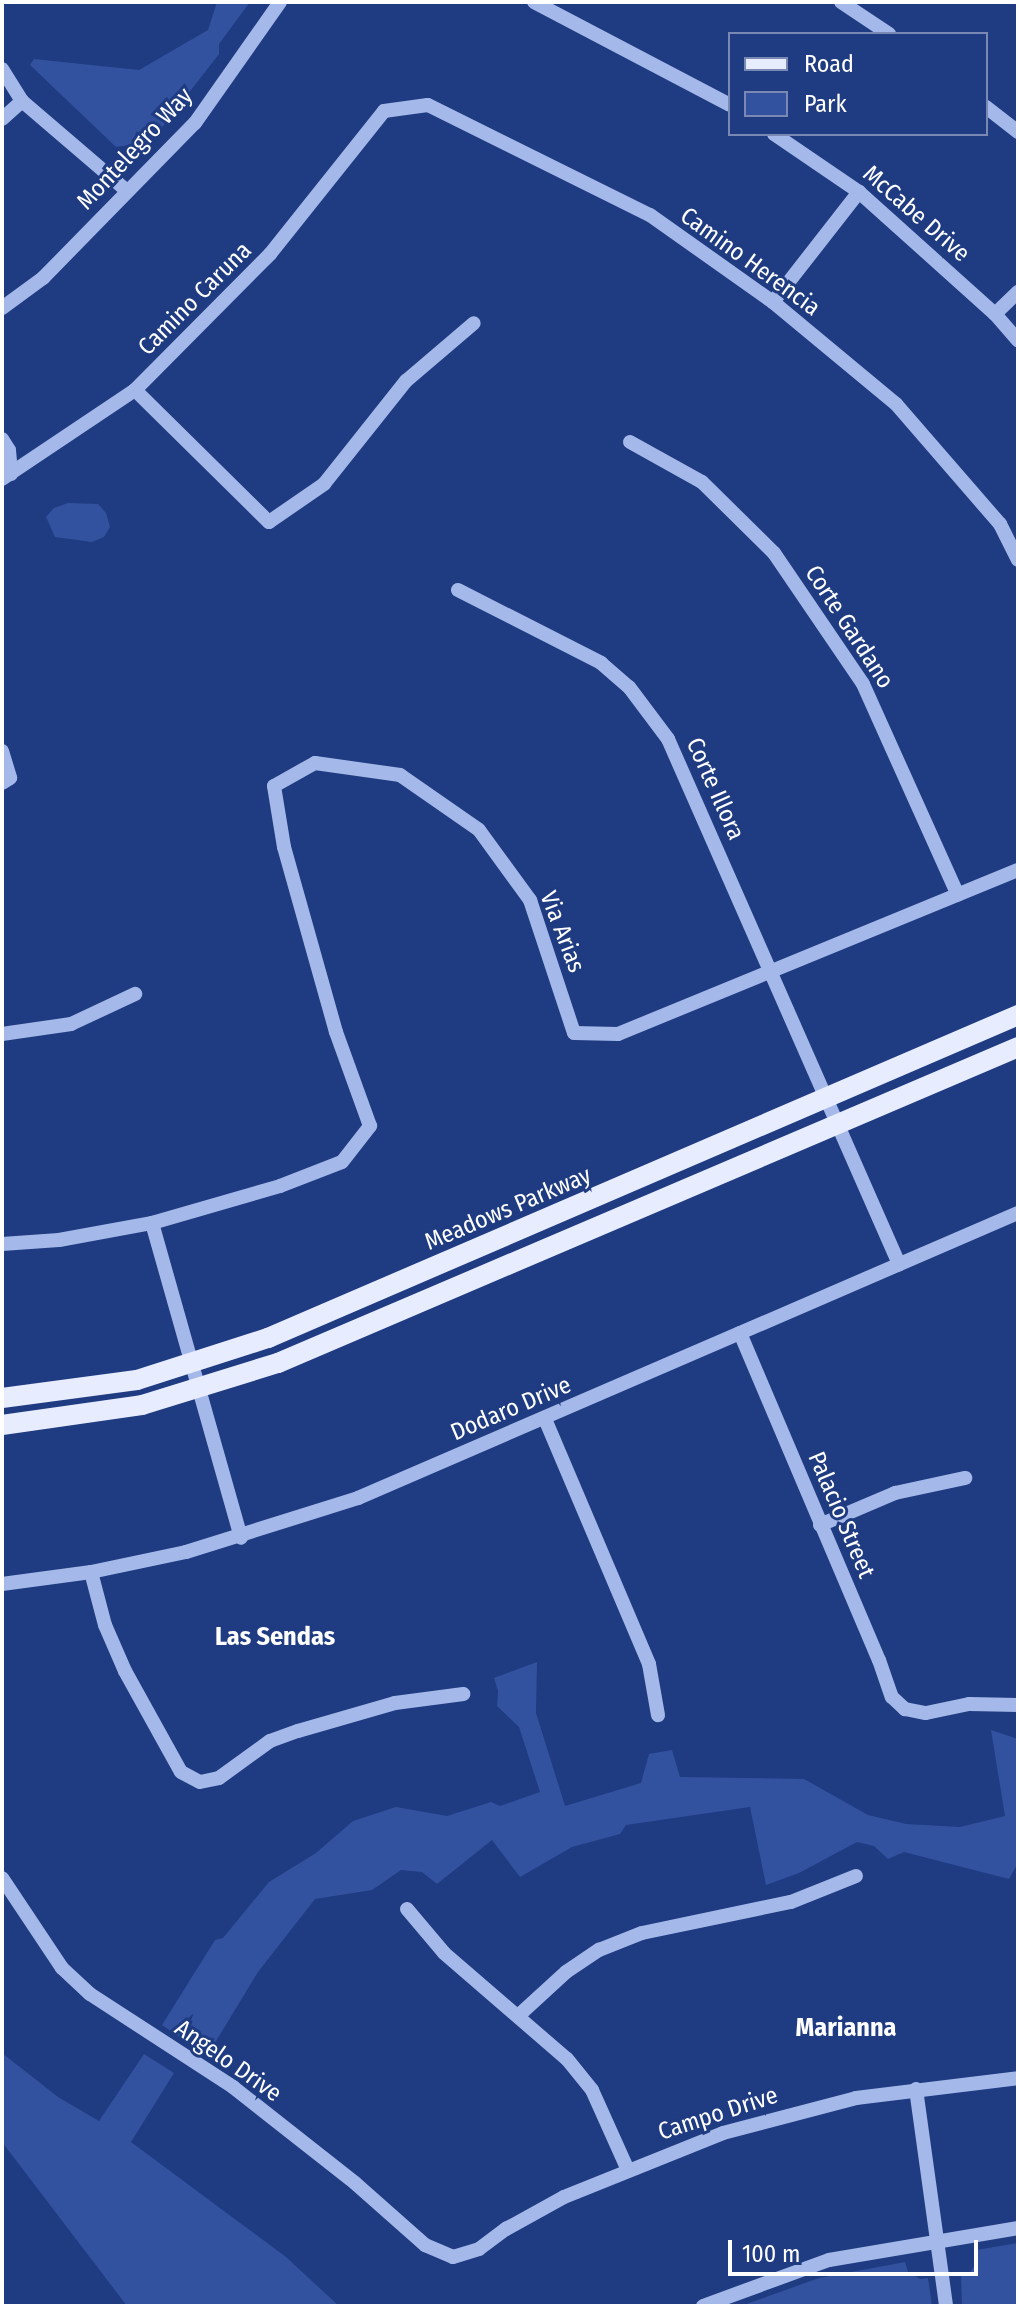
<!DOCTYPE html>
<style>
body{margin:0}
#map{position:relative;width:1020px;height:2308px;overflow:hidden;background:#1f3b81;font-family:"Fira Sans Condensed",sans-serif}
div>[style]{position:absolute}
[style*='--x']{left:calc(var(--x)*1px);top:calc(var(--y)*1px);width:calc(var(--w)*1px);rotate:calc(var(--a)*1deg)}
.green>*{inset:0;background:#3252a0}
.minor>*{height:14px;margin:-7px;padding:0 7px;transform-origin:7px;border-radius:7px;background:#a4b9e9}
.major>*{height:20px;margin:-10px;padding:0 10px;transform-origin:10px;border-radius:10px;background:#e7ecfe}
span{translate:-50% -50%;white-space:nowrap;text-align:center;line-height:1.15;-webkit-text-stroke:6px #1f3b81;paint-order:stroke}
.street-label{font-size:24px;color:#fff}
.neighbourhood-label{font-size:26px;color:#fff;font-weight:700}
.frame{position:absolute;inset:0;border:4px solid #fff;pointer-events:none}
.legend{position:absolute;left:728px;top:32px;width:260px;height:104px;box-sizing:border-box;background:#1f3b81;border:2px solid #7989b3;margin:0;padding:10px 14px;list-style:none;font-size:24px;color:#fff}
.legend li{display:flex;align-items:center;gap:16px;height:40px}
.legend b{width:40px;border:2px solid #7989b3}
.scale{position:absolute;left:728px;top:2240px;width:250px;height:36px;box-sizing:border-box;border:4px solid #fff;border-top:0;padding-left:10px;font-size:24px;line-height:28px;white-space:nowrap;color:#fff;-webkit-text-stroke:6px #1f3b81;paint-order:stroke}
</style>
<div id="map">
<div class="green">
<div style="clip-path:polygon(217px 2px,250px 2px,219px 44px,219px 54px,153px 139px,146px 134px,138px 144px,116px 147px,30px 65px,34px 59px,139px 70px,208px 30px)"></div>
<div style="clip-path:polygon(68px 503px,98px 504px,106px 513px,110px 527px,104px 537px,92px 542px,55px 537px,46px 517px,54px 508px)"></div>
<div style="clip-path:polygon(537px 1662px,536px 1713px,565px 1806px,641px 1783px,649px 1754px,672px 1750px,680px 1777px,804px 1779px,868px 1815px,906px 1824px,960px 1827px,1005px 1816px,991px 1730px,1018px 1739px,1018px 1863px,1009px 1879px,904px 1852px,888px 1859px,874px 1846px,857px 1842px,799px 1873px,766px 1885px,750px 1807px,626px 1825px,620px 1834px,572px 1847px,520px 1877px,492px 1840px,437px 1884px,422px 1872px,401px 1870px,372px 1890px,315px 1899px,258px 1972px,207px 2056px,162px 2025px,215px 1940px,223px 1938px,269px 1882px,316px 1853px,353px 1821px,396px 1807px,447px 1816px,491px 1802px,500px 1806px,540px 1792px,519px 1727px,497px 1706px,498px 1691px,494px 1678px)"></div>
<div style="clip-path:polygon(2px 2053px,58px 2097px,99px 2121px,144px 2054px,174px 2073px,131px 2142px,286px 2257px,339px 2306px,127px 2306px,2px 2142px)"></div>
<div style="clip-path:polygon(1018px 2243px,1018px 2306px,962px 2306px,961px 2275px,970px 2273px,977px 2261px,976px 2250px)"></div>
<div style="clip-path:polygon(905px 2262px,908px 2272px,920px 2279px,928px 2278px,932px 2306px,741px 2306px,819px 2278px)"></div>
</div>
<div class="minor">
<div style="--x:534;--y:2;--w:221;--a:27.7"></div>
<div style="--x:841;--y:2;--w:58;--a:33.7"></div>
<div style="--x:2;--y:69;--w:38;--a:58"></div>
<div style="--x:22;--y:101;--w:138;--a:40.6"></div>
<div style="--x:986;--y:107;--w:41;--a:38"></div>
<div style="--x:2;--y:119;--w:27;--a:-42"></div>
<div style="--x:774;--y:134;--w:103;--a:34.3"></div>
<div style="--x:859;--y:192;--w:183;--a:41.9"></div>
<div style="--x:995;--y:314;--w:35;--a:49"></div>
<div style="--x:773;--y:302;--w:140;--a:-52"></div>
<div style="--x:2;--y:308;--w:51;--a:-36.2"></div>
<div style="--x:43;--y:278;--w:217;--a:-45.6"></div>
<div style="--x:195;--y:123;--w:148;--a:-54.9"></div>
<div style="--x:995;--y:314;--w:32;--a:-44"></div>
<div style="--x:135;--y:390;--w:188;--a:44.6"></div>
<div style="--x:269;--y:522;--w:67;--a:-34.6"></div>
<div style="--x:324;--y:484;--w:132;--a:-51.5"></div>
<div style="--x:406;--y:381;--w:89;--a:-40.5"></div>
<div style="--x:2;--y:439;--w:13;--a:58"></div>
<div style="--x:9;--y:450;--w:24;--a:85"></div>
<div style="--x:630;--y:442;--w:82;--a:29.1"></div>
<div style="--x:702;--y:482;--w:101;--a:44.6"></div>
<div style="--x:774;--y:553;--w:158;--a:55.8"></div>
<div style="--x:863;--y:684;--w:231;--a:65.8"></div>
<div style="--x:2;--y:479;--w:160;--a:-33.8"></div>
<div style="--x:135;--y:390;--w:192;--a:-45.2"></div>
<div style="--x:270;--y:254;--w:183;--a:-51.4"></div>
<div style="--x:384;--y:111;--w:44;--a:-7.8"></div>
<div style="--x:428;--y:105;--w:248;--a:26.4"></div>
<div style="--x:650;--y:215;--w:151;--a:35.3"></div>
<div style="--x:773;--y:302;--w:160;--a:39.7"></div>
<div style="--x:896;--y:404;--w:159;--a:49.1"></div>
<div style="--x:1000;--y:524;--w:40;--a:63.4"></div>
<div style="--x:458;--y:590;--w:161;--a:27"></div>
<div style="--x:601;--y:663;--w:37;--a:41"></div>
<div style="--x:629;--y:687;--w:65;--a:53.1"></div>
<div style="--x:668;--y:739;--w:574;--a:66.25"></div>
<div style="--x:2;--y:751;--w:28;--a:73"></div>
<div style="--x:10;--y:778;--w:9;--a:148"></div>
<div style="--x:2;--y:1034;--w:70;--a:-8.2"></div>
<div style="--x:71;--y:1024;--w:71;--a:-25.1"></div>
<div style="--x:152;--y:1223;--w:327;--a:74.2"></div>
<div style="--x:2;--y:1244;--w:57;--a:-4"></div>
<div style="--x:59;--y:1240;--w:95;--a:-10.4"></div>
<div style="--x:152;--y:1223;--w:133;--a:-16.1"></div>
<div style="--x:280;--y:1186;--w:66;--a:-21.2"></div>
<div style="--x:342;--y:1162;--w:46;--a:-52.1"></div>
<div style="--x:370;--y:1126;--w:100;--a:-109.9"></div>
<div style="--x:336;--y:1032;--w:192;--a:-105.7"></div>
<div style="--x:284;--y:847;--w:62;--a:-99.3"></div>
<div style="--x:274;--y:786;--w:47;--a:-29.3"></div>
<div style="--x:315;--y:763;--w:86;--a:8"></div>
<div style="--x:400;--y:775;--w:96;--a:34.8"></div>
<div style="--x:479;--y:830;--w:87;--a:53.9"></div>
<div style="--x:530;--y:900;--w:140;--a:71.7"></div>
<div style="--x:574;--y:1033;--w:44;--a:1.3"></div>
<div style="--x:618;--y:1034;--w:432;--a:-22.3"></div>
<div style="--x:740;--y:1333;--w:355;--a:67"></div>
<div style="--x:879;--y:1660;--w:39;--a:71"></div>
<div style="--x:892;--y:1697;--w:18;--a:43"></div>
<div style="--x:905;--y:1709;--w:21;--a:11"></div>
<div style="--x:926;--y:1713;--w:44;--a:-11.8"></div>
<div style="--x:969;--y:1704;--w:49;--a:1.2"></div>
<div style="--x:545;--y:1419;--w:266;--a:67"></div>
<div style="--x:649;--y:1664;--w:52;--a:80"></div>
<div style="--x:820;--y:1525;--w:82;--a:-23.1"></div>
<div style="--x:895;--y:1493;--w:72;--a:-12.1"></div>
<div style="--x:91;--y:1572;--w:55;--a:75.2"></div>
<div style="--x:105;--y:1625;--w:50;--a:66.5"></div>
<div style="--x:125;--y:1671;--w:115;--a:61"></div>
<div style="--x:181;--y:1772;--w:21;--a:28"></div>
<div style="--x:200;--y:1782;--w:19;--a:-12"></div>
<div style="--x:219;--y:1778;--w:63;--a:-36"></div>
<div style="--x:270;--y:1741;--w:30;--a:-20"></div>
<div style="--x:298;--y:1731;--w:101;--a:-16.1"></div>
<div style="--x:395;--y:1703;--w:69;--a:-7.5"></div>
<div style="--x:2;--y:1584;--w:90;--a:-7.7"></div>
<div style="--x:91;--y:1572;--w:97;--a:-11.9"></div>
<div style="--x:186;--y:1552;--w:180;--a:-17.4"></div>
<div style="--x:358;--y:1498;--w:719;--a:-23.36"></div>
<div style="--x:2;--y:1878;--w:108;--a:56.3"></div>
<div style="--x:62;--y:1968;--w:38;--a:43"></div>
<div style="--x:90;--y:1994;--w:171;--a:33"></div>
<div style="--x:233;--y:2087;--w:155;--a:38.2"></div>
<div style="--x:355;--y:2183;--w:94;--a:41.5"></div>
<div style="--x:425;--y:2245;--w:30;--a:23"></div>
<div style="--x:453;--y:2257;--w:27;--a:-17"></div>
<div style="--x:479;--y:2249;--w:34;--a:-37"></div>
<div style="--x:506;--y:2229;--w:66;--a:-28.9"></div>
<div style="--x:564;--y:2197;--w:171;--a:-21.9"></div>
<div style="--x:723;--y:2133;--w:138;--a:-14.7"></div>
<div style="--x:856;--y:2098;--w:163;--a:-7"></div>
<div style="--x:407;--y:1909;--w:57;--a:49.9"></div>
<div style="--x:444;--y:1953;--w:162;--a:40.8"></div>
<div style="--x:567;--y:2059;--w:40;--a:51"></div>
<div style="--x:592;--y:2090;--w:85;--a:65.8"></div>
<div style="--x:518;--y:2016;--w:65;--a:-42.5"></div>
<div style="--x:566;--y:1972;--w:40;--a:-34"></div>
<div style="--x:599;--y:1950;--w:46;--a:-21.6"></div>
<div style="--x:642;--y:1933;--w:152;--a:-11.8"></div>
<div style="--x:791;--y:1902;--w:70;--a:-21.8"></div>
<div style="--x:916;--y:2089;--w:219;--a:82.1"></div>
<div style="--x:703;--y:2306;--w:134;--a:-20.1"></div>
<div style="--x:829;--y:2260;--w:192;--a:-9.6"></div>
</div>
<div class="major">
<div style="--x:2;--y:1398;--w:136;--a:-7.6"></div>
<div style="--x:137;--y:1380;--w:138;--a:-17.8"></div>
<div style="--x:268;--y:1338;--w:817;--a:-23.3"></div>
<div style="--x:2;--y:1425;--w:141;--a:-8.1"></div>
<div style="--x:142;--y:1405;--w:142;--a:-17.2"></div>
<div style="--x:278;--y:1363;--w:805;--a:-23.12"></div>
</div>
<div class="street-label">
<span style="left:135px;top:149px;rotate:-47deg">Montelegro Way</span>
<span style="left:916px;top:214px;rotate:41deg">McCabe Drive</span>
<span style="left:750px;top:262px;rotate:36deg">Camino Herencia</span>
<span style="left:195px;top:299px;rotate:-45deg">Camino Caruna</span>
<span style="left:849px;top:627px;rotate:57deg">Corte Gardano</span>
<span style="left:715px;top:789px;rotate:66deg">Corte Illora</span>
<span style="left:562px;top:932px;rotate:69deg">Via Arias</span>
<span style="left:508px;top:1209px;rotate:-23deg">Meadows Parkway</span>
<span style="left:511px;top:1409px;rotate:-23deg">Dodaro Drive</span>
<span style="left:841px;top:1515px;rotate:67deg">Palacio Street</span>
<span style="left:228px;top:2061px;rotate:35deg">Angelo Drive</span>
<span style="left:718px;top:2114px;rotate:-18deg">Campo Drive</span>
</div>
<div class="neighbourhood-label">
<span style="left:275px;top:1637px">Las Sendas</span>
<span style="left:846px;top:2028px">Marianna</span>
</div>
<div class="frame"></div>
<ul class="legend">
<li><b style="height:10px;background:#e7ecfe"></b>Road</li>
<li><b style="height:22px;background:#3252a0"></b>Park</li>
</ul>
<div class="scale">100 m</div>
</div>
